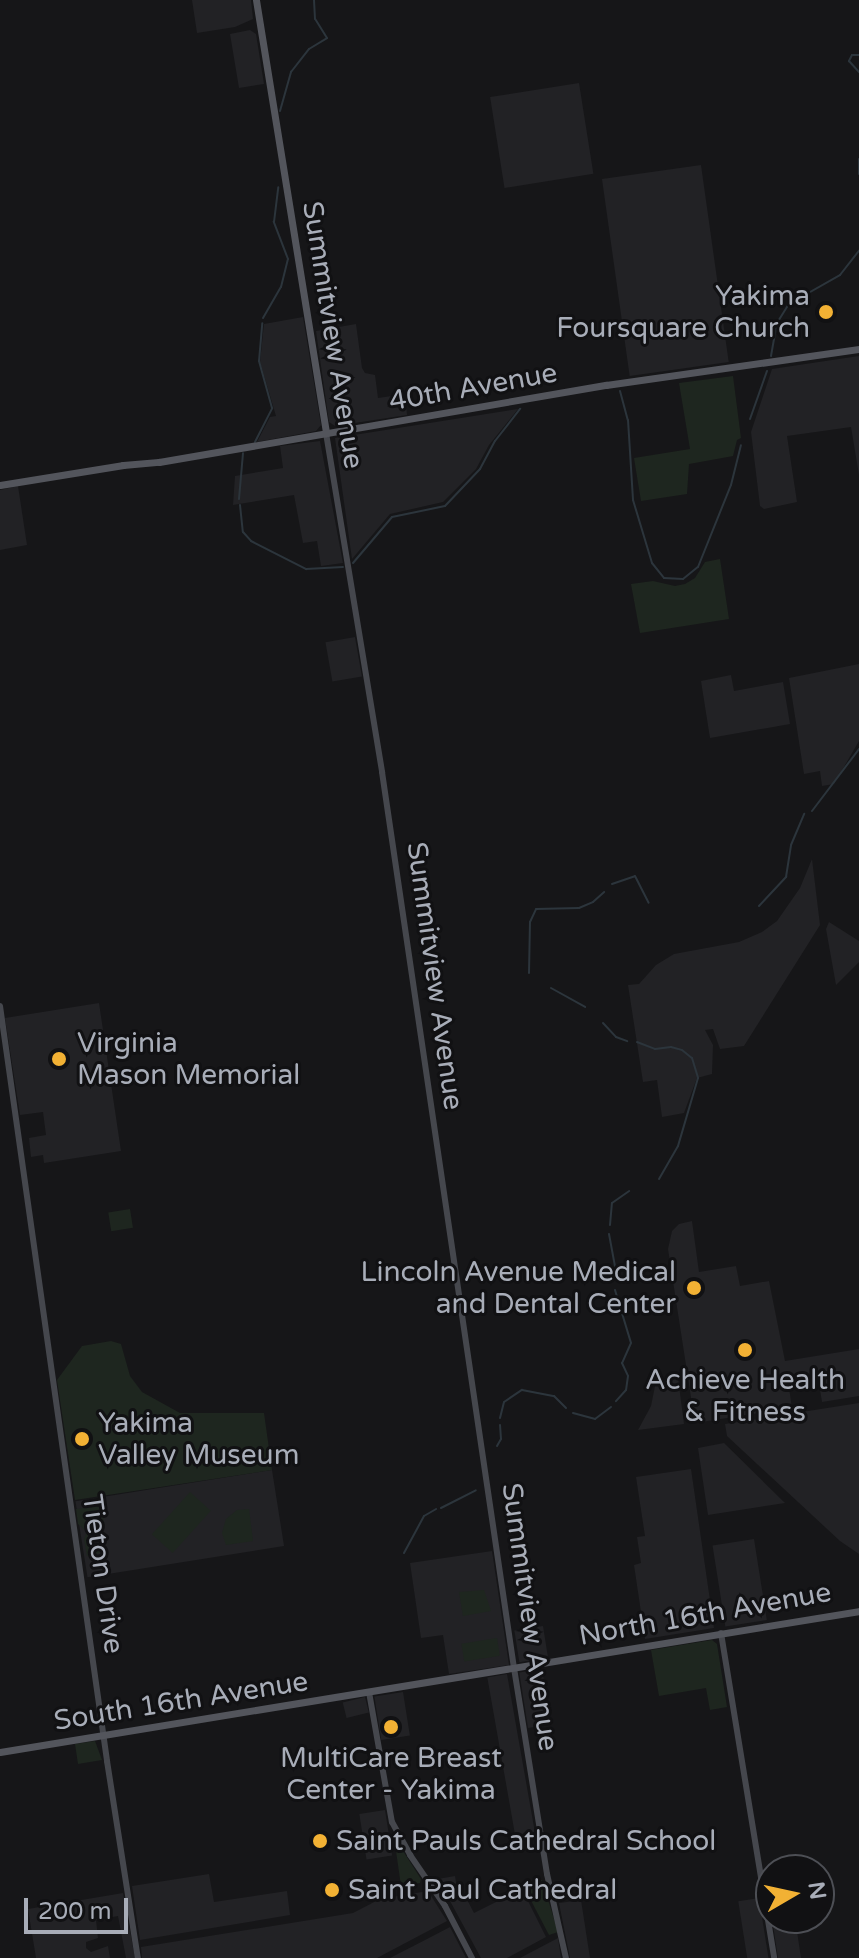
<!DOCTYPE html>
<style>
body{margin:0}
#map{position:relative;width:859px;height:1958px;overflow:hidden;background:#161618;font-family:"Varela Round",sans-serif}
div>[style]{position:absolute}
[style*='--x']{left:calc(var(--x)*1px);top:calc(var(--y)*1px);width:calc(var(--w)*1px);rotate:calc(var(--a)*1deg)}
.built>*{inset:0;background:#222225;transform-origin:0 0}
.green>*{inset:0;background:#1e261f;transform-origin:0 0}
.stream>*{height:2px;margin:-1px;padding:0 1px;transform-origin:1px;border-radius:1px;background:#2c353c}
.secondary>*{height:6px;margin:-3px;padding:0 3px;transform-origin:3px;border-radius:3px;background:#45474d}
.primary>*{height:7px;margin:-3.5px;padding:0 3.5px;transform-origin:3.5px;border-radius:3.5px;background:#53555c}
.dots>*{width:22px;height:22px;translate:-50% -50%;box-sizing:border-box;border:4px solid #111113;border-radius:50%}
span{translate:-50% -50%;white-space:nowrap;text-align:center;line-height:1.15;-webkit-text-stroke:6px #111113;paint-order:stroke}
.poi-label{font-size:28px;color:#a8adb8}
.right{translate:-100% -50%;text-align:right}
.left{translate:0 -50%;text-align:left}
.street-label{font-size:28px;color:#a8adb8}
.north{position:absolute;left:755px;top:1854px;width:80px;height:80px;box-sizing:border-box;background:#111113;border:2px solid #4d4f55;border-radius:50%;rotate:81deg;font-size:22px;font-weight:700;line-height:32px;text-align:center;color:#a8adb8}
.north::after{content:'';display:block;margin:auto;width:28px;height:36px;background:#f2b134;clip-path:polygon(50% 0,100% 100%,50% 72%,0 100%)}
.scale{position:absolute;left:24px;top:1898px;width:104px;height:36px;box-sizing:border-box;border:4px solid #a8adb8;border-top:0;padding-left:10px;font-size:24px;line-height:28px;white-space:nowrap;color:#a8adb8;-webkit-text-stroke:6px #111113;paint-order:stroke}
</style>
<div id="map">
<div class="built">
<div style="clip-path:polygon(192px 0,251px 0,253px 19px,235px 27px,197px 33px)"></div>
<div style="clip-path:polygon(250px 30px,256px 34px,264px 84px,239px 88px,230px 34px)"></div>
<div style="left:579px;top:83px;width:92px;height:90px;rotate:81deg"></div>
<div style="left:701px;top:165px;width:199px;height:100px;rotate:82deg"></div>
<div style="clip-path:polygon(303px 317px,321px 425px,316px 431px,257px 442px,270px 417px,276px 416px,260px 362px,264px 324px)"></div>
<div style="clip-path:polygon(356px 324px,362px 368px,365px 373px,375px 375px,378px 398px,405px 394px,407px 415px,335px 426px,329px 422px,316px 331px)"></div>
<div style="clip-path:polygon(859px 356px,859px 475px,851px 427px,787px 436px,797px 502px,764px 509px,760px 506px,751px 432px,772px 369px)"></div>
<div style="clip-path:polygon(518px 409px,489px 445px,476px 469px,443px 502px,390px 514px,352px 559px,335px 438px)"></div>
<div style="clip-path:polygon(320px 441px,343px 563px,321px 566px,317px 541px,303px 543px,294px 495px,233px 505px,235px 476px,283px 468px,280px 446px)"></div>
<div style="clip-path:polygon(18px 486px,27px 545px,0 550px,0 490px)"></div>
<div style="left:355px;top:637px;width:40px;height:30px;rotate:80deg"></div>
<div style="clip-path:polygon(859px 664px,859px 741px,834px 784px,822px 786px,820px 771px,804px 774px,789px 678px)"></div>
<div style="clip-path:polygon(731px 675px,734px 691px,783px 682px,790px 724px,710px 738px,701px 681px)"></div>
<div style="clip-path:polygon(812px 859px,820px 925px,744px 1046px,720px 1049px,713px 1029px,705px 1030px,713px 1045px,712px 1074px,697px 1078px,684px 1113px,662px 1117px,657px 1080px,643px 1082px,628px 985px,639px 984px,656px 965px,674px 954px,739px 942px,762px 932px,777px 921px,800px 888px)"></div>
<div style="clip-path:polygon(829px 922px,859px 941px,859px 962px,836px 985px,826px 929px)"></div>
<div style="clip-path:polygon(99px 1003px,121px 1151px,44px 1163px,43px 1155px,31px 1157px,29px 1138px,46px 1135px,43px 1112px,20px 1115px,5px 1018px)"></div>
<div style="clip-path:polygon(692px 1221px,699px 1272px,736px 1266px,740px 1286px,769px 1281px,785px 1361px,859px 1349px,859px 1396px,822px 1402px,819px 1383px,789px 1388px,792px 1408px,695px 1423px,668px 1249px,672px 1231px,679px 1224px)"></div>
<div style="clip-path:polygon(678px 1378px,684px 1424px,638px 1430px,651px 1406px,656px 1381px)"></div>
<div style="clip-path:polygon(859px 1403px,859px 1554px,840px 1541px,727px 1436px,725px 1424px)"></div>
<div style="clip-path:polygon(724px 1443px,785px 1503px,708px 1515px,698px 1448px)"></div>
<div style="clip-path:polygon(691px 1469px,714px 1628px,645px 1639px,634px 1565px,641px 1563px,637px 1537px,645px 1536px,636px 1477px)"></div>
<div style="left:272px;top:1470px;width:77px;height:199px;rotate:81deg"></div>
<div style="left:754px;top:1539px;width:82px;height:42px;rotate:81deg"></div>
<div style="clip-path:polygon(492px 1551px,509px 1665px,449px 1674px,443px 1635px,421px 1638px,410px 1563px)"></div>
<div style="left:543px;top:1626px;width:32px;height:29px;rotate:81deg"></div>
<div style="left:542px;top:1669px;width:56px;height:23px;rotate:81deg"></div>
<div style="left:507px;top:1674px;width:165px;height:20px;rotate:80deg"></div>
<div style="left:403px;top:1692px;width:44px;height:29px;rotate:81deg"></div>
<div style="left:365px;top:1697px;width:16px;height:23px;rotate:76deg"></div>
<div style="left:385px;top:1810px;width:46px;height:26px;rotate:81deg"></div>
<div style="clip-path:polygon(209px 1874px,214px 1902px,287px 1891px,290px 1915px,140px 1940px,132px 1886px)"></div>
<div style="clip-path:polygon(455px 1876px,457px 1888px,460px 1886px,474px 1913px,522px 1889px,546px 1937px,507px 1958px,481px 1958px,450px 1901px,432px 1880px)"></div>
<div style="clip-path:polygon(428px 1891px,447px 1921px,377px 1958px,142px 1958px,141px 1947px,353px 1913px,380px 1899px)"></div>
<div style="clip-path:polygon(123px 1893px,135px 1958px,126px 1958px,118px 1916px,96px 1920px,98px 1938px,86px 1942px,86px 1948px,91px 1952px,108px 1946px,110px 1958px,36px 1958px,28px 1909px)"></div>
<div style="left:759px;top:1898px;width:61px;height:21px;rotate:81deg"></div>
<div style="clip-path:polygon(581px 1900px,590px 1958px,570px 1958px,559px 1903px)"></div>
<div style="clip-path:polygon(772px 1918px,795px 1918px,801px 1958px,778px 1958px)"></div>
<div style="clip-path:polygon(450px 1927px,466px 1958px,390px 1958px,427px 1939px)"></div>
<div style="clip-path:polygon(558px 1938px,561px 1958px,520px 1958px)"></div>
</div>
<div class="green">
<div style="clip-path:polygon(733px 376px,741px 438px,737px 440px,733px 456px,689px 464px,687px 494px,641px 501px,634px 458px,690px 449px,679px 383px)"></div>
<div style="clip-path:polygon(720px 559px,729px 619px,640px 633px,631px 584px,653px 581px,675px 586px,685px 584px,695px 578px,705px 562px)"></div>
<div style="left:130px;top:1209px;width:19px;height:22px;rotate:81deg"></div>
<div style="clip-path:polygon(111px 1341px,121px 1344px,130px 1376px,142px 1392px,180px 1413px,264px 1413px,272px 1470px,75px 1500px,57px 1380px,82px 1346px)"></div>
<div style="left:190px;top:1492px;width:28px;height:57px;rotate:42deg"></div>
<div style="clip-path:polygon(101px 1506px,105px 1527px,99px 1511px,85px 1515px,90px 1550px,107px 1551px,87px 1556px,84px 1539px,87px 1532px,78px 1524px,76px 1509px)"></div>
<div style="clip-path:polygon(249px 1509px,253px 1541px,226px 1545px,222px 1533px,226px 1519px,237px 1510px)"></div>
<div style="clip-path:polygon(484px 1590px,491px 1611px,463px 1616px,459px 1592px)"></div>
<div style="left:497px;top:1638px;width:18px;height:36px;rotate:81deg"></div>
<div style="clip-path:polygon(712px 1640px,717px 1644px,727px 1707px,710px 1710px,706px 1688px,659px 1696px,651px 1650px)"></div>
<div style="clip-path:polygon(95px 1741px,102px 1760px,78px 1764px,75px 1744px)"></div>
<div style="clip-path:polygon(394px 1837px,421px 1879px,420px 1883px,401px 1886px)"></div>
<div style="clip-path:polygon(542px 1880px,558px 1932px,549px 1935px,525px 1889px)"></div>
</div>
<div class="stream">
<div style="--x:859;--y:55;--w:7;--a:180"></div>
<div style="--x:852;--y:55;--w:7;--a:117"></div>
<div style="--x:849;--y:61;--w:15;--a:48"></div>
<div style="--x:280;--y:111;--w:41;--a:-74.2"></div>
<div style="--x:291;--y:72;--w:29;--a:-52"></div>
<div style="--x:309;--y:49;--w:21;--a:-31"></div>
<div style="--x:327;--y:38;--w:22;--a:-122"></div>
<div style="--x:315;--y:19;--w:19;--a:-93"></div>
<div style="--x:859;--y:159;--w:15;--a:90"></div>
<div style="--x:263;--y:318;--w:36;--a:-60"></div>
<div style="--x:281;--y:287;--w:29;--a:-76"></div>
<div style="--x:288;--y:259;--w:40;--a:-111"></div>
<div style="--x:274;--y:222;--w:35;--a:-83"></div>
<div style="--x:771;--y:356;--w:34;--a:-80"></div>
<div style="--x:777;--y:323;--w:22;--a:-58"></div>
<div style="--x:789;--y:304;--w:59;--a:-29.6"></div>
<div style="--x:840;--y:275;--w:31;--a:-52"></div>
<div style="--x:620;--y:391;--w:30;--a:75"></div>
<div style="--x:628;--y:420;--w:80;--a:86.4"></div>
<div style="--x:633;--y:500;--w:66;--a:73.2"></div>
<div style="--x:652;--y:563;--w:19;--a:51"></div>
<div style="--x:664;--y:578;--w:19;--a:3"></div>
<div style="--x:683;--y:579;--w:19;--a:-39"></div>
<div style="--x:698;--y:567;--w:88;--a:-68.1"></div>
<div style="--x:731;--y:485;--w:41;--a:-76"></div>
<div style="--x:750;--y:419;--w:51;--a:-70.5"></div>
<div style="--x:255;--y:442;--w:38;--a:-63"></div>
<div style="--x:272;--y:408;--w:49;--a:-105.5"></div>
<div style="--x:259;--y:361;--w:38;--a:-85"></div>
<div style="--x:239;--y:499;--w:46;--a:-85"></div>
<div style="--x:240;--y:505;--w:27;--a:84"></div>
<div style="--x:243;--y:532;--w:12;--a:48"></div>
<div style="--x:251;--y:541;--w:62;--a:27"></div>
<div style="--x:306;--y:569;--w:37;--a:-3"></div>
<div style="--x:353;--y:563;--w:60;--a:-49.7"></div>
<div style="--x:392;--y:517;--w:54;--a:-11.7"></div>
<div style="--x:445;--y:506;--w:51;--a:-46.6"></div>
<div style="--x:480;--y:469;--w:32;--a:-62"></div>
<div style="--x:495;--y:441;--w:41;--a:-52"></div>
<div style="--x:812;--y:811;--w:78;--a:-52.8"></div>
<div style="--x:612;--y:884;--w:24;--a:-19"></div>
<div style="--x:635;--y:876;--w:30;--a:63"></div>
<div style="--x:759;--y:906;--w:40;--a:-47"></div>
<div style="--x:786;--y:877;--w:32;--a:-81"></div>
<div style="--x:791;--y:845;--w:34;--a:-67"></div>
<div style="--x:529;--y:973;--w:51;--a:-88.9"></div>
<div style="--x:530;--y:922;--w:14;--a:-65"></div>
<div style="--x:536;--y:909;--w:43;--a:-1.3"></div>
<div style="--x:579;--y:908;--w:15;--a:-23"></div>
<div style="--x:593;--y:902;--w:15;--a:-42"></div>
<div style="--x:551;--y:988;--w:39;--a:29"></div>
<div style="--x:603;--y:1023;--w:19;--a:47"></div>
<div style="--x:616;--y:1037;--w:12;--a:20"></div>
<div style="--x:637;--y:1042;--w:19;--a:21"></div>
<div style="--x:655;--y:1049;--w:16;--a:-7"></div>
<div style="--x:671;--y:1047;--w:11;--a:15"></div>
<div style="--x:682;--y:1050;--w:13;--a:39"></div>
<div style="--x:692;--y:1058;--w:21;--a:73"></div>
<div style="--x:698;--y:1078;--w:71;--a:106.4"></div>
<div style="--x:678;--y:1146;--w:38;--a:120"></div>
<div style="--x:610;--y:1225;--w:22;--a:-85"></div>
<div style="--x:612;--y:1203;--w:21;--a:-35"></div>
<div style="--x:609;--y:1234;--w:44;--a:79.5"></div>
<div style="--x:615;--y:1290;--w:55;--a:73.2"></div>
<div style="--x:631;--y:1343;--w:22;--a:114"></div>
<div style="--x:622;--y:1363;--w:14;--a:65"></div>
<div style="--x:628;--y:1376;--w:14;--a:98"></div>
<div style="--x:626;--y:1390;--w:15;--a:132"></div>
<div style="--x:573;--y:1413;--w:23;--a:15"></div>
<div style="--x:595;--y:1419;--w:20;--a:-37"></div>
<div style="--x:500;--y:1418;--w:16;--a:-76"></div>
<div style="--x:504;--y:1402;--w:22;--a:-34"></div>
<div style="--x:522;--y:1390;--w:33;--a:11"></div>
<div style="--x:554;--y:1396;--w:17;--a:45"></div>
<div style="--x:497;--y:1446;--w:8;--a:-60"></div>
<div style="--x:501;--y:1439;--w:14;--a:-94"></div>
<div style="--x:441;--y:1508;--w:39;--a:-27"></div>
<div style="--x:404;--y:1553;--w:42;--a:-61.6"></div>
<div style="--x:424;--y:1516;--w:14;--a:-30"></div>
</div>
<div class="secondary">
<div style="--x:326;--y:433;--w:344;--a:80.6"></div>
<div style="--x:382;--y:772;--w:906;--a:81.62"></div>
<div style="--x:514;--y:1668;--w:209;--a:80.9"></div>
<div style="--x:547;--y:1874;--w:86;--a:77.3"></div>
<div style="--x:0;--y:1006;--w:763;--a:81.93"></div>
<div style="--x:107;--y:1761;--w:199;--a:81.1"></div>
<div style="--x:721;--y:1633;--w:329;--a:80.7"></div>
<div style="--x:369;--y:1692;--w:132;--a:80"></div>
<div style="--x:392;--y:1822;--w:38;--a:61"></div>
<div style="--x:410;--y:1855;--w:62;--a:55.5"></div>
<div style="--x:445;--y:1906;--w:59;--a:62.6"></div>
</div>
<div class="primary">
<div style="--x:256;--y:0;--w:439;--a:80.8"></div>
<div style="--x:0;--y:485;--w:125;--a:-9.2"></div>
<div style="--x:123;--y:465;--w:36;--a:-5"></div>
<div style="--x:159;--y:462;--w:454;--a:-9.8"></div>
<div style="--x:606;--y:385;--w:256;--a:-8.1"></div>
<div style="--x:0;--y:1752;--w:870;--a:-9.32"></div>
</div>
<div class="dots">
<div style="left:826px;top:312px;background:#f2b134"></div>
<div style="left:59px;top:1059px;background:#f2b134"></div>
<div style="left:694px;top:1288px;background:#f2b134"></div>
<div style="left:745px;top:1350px;background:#f2b134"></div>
<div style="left:82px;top:1439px;background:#f2b134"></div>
<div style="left:391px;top:1727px;background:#f2b134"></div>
<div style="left:320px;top:1841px;background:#f2b134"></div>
<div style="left:332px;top:1890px;background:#f2b134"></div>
</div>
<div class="poi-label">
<span class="right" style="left:810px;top:312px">Yakima<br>Foursquare Church</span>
<span class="left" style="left:77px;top:1059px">Virginia<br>Mason Memorial</span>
<span class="right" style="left:676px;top:1288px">Lincoln Avenue Medical<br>and Dental Center</span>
<span style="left:745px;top:1396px">Achieve Health<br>&amp; Fitness</span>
<span class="left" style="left:98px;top:1439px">Yakima<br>Valley Museum</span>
<span style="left:391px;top:1774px">MultiCare Breast<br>Center - Yakima</span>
<span class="left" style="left:336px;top:1841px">Saint Pauls Cathedral School</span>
<span class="left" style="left:348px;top:1890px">Saint Paul Cathedral</span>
</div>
<div class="street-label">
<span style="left:333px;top:335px;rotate:81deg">Summitview Avenue</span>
<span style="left:473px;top:387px;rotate:-10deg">40th Avenue</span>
<span style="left:435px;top:976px;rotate:82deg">Summitview Avenue</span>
<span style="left:103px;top:1574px;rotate:82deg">Tieton Drive</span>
<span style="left:705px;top:1614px;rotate:-10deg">North 16th Avenue</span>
<span style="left:530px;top:1617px;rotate:82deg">Summitview Avenue</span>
<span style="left:181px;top:1701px;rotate:-9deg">South 16th Avenue</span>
</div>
<div class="north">N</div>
<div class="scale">200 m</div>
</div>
